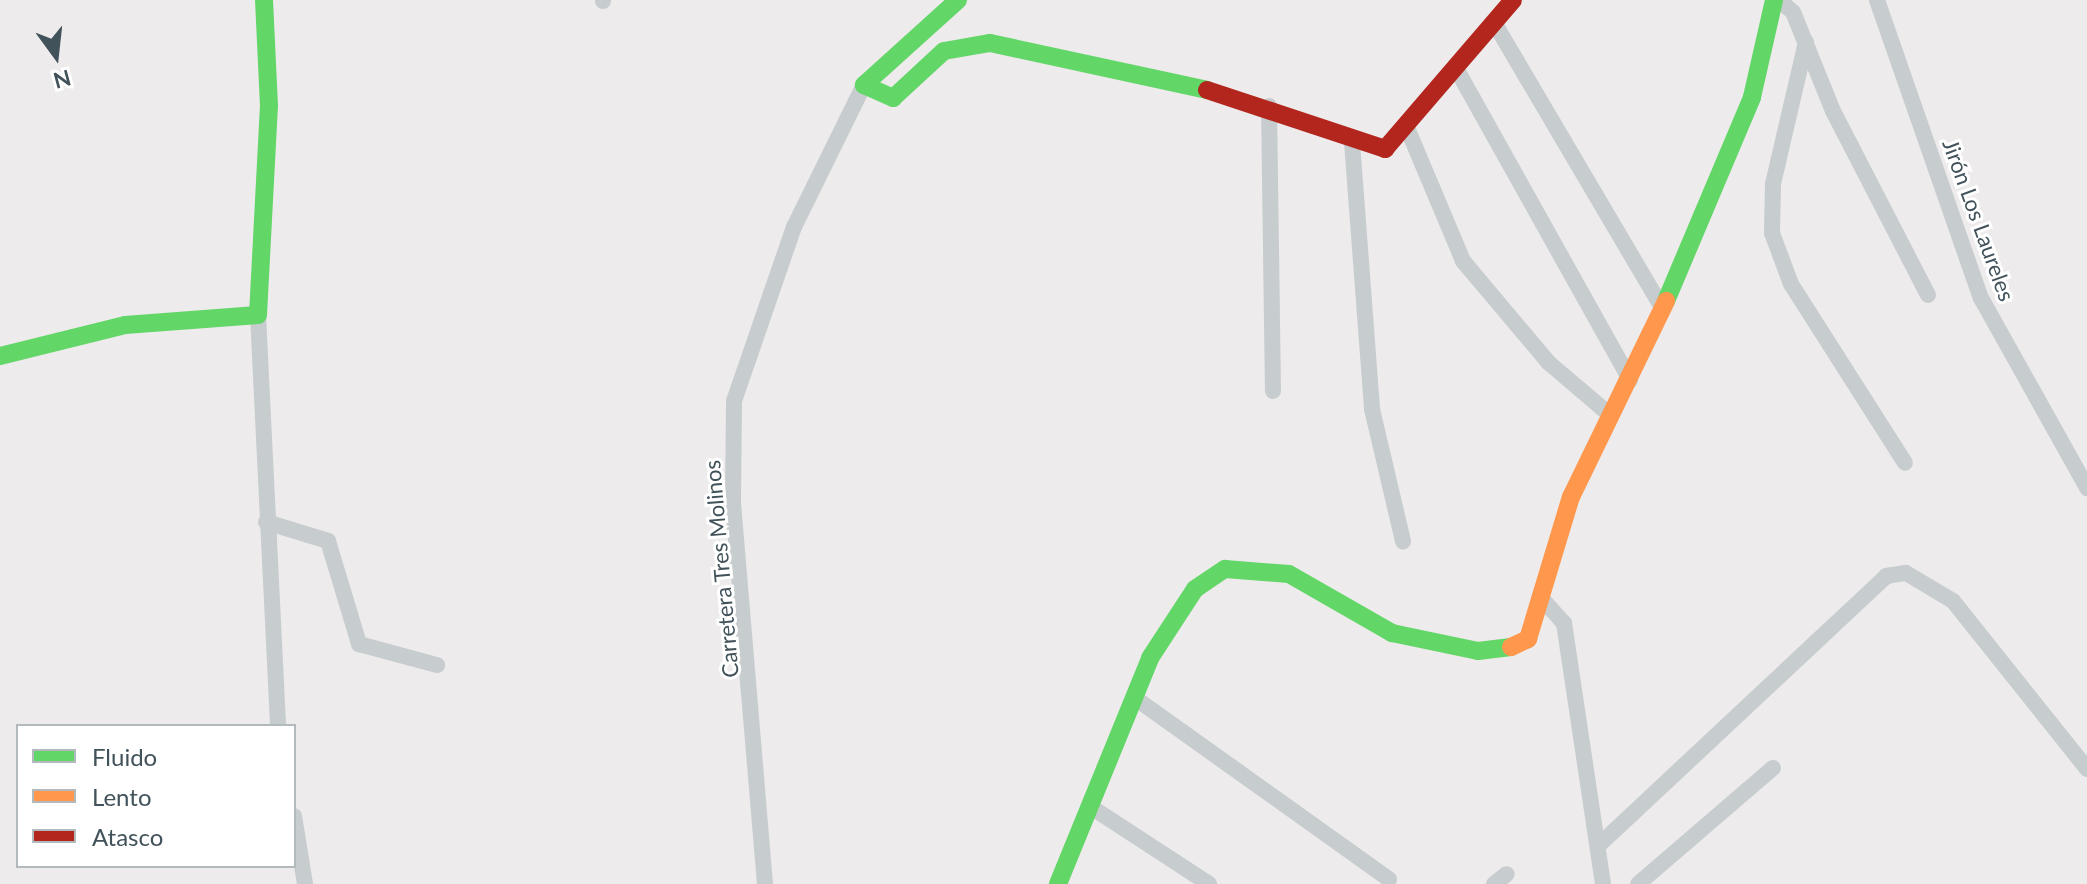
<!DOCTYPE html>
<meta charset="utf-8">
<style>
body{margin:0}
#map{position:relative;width:2087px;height:884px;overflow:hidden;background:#edebec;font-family:Lato,sans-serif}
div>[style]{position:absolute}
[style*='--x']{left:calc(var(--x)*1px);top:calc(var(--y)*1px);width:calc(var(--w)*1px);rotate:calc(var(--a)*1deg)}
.street>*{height:16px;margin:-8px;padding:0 8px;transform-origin:8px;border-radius:8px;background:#c7ccce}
.fast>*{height:18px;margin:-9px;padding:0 9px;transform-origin:9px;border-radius:9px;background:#63d668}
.slow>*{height:18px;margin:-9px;padding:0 9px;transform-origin:9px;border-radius:9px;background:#ff974d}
.jam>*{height:18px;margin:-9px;padding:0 9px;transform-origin:9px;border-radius:9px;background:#b3261e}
span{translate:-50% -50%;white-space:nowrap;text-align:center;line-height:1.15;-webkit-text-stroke:6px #fff;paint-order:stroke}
.street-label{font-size:22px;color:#41525a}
.legend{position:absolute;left:16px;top:724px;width:280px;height:144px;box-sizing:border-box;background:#fff;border:2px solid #b3babd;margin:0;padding:10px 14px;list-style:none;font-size:24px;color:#41525a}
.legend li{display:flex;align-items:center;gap:16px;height:40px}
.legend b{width:40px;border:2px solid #b3babd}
.north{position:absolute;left:16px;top:16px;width:80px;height:80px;-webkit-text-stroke:6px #fff;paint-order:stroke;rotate:165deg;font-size:22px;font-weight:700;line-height:32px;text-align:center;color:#41525a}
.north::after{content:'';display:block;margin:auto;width:28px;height:36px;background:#41525a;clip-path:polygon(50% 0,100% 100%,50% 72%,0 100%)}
</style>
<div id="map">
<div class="street">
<div style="--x:1779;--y:0;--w:18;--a:41"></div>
<div style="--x:1793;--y:12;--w:107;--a:68"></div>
<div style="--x:1833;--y:111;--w:207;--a:62.7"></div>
<div style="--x:1877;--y:0;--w:316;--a:70.8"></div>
<div style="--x:1981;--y:298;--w:218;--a:60.8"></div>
<div style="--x:603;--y:1;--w:1;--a:-90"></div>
<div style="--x:1495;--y:24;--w:331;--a:59.5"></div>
<div style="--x:1806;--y:42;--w:146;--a:103.1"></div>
<div style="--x:1773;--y:184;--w:49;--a:91.2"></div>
<div style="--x:1772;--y:233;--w:54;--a:69.6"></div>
<div style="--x:1791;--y:284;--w:212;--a:57.5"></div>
<div style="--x:1457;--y:70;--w:355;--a:60.8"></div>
<div style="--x:1269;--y:106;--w:285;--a:89.2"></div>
<div style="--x:1408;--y:130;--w:142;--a:67.2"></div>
<div style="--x:1463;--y:261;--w:133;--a:49.9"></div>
<div style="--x:1549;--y:363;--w:80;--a:40.4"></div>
<div style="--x:1352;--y:142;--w:268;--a:85.7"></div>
<div style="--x:1372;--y:409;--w:136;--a:76.8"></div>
<div style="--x:258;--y:315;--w:411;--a:87.2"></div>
<div style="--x:266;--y:522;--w:65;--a:17"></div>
<div style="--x:328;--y:541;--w:108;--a:73.2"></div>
<div style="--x:359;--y:644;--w:81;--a:15.1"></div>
<div style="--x:1544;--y:601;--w:30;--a:48"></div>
<div style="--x:1564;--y:623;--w:264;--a:81.5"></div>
<div style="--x:1135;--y:698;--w:312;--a:35.5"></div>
<div style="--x:1091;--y:807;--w:141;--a:33.1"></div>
<div style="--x:294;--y:816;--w:69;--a:80.8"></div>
<div style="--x:1599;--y:845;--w:393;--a:-43.1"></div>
<div style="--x:1886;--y:576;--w:20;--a:-9"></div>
<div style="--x:1906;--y:573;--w:55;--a:30.8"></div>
<div style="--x:1953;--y:601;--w:215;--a:51.4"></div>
<div style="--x:765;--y:884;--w:385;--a:-94.8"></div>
<div style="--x:733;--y:500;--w:99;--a:-89.4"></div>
<div style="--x:734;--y:401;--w:184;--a:-71"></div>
<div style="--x:794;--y:227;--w:158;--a:-63.8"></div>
<div style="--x:1494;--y:884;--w:16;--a:-38"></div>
<div style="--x:1638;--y:884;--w:178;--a:-40.7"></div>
</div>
<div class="fast">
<div style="--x:958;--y:0;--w:127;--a:137.9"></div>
<div style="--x:864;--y:85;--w:32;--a:24"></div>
<div style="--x:893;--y:98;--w:69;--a:-42.7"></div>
<div style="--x:944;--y:51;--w:47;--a:-9.9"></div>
<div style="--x:990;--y:43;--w:222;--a:12.2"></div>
<div style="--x:1666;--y:301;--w:221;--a:-67.1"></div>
<div style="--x:1752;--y:97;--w:99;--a:-77.2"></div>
<div style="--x:0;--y:356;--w:129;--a:-13.9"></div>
<div style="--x:125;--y:325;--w:133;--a:-4.3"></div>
<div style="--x:258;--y:315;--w:209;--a:-87"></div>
<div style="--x:269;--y:106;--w:106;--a:-92.7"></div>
<div style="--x:1058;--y:884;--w:244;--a:-67.8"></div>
<div style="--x:1150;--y:658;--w:82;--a:-56.9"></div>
<div style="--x:1195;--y:589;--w:36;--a:-34"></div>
<div style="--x:1225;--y:569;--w:64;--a:4.5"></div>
<div style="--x:1289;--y:574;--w:119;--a:29.8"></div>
<div style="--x:1392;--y:633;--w:88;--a:11.8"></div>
<div style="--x:1478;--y:651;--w:33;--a:-7"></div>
</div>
<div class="slow">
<div style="--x:1511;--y:647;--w:19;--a:-25"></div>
<div style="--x:1528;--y:639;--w:148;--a:-73.2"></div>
<div style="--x:1571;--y:497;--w:218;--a:-64.1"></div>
</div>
<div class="jam">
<div style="--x:1207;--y:90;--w:188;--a:18.3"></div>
<div style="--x:1385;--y:149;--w:196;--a:-49.3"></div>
</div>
<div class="street-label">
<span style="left:1979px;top:220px;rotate:70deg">Jirón Los Laureles</span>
<span style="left:721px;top:569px;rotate:-95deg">Carretera Tres Molinos</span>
</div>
<ul class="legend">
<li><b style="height:10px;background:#63d668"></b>Fluido</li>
<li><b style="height:10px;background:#ff974d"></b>Lento</li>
<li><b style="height:10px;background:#b3261e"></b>Atasco</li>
</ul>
<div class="north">N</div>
</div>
